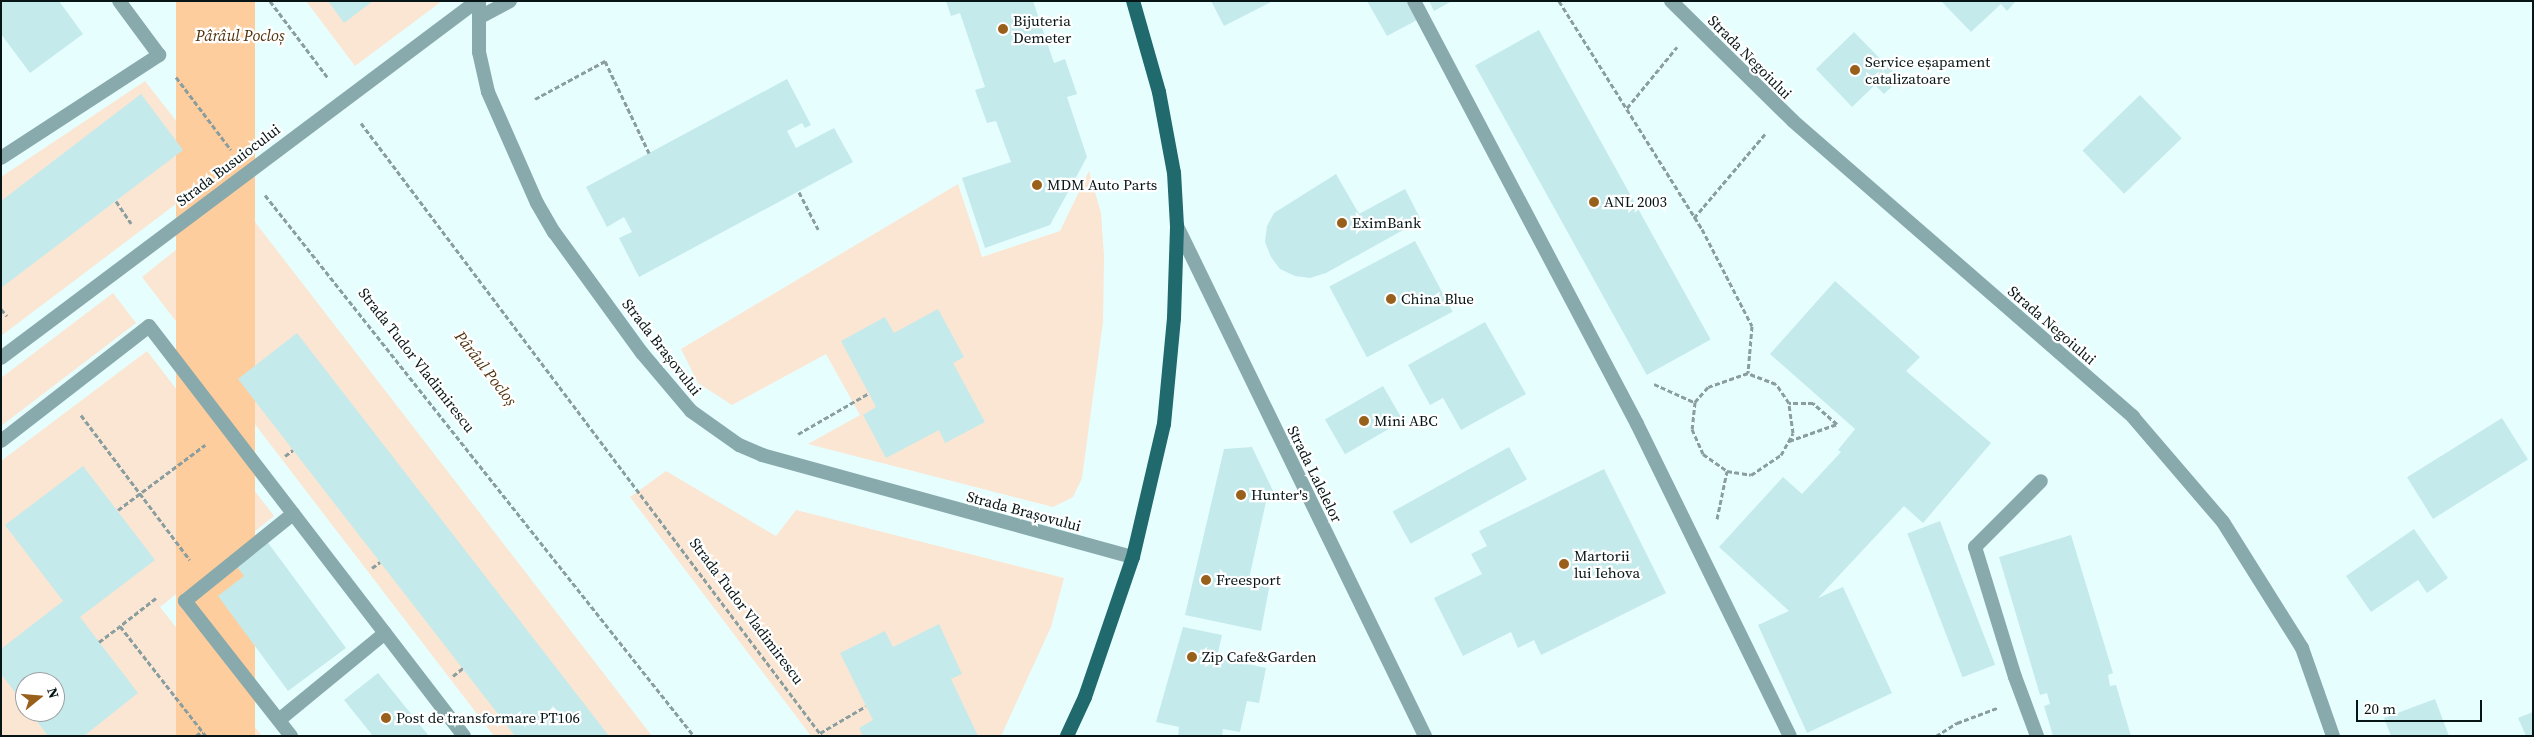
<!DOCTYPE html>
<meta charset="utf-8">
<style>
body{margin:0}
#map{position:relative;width:2534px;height:737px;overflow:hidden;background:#e7feff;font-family:"Source Serif 4",serif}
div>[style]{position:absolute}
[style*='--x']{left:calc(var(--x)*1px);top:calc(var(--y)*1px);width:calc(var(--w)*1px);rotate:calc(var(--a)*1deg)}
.green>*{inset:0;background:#fae6d2}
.water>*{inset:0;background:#fdcd9e;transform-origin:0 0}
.building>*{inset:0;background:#c4eaec;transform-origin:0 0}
.path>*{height:3px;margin-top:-1.5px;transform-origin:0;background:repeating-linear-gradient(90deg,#8b9e9f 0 5px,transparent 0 7.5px)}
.service>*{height:14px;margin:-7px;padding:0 7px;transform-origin:7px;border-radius:7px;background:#88aaac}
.pedestrian>*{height:14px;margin:-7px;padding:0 7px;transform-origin:7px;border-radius:7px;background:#88aaac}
.minor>*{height:14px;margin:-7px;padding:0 7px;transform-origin:7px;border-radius:7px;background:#88aaac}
.tertiary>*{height:14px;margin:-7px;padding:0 7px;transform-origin:7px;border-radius:7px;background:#88aaac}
.primary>*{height:14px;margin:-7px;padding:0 7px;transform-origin:7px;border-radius:7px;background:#20696d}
.dots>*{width:14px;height:14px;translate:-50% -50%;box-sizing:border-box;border:2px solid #fff;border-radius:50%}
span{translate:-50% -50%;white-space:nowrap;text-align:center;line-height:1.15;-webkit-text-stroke:4.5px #fff;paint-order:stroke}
.poi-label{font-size:15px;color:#071516}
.left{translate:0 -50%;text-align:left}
.street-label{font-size:15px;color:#071516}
.water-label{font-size:16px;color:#51320d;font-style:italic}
.frame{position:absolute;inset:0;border:2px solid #071516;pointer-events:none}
.north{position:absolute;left:15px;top:672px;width:50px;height:50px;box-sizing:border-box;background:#fff;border:1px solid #9ca1a2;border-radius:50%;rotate:73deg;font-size:14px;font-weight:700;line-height:20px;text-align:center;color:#071516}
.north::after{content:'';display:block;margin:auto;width:18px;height:22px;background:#98601b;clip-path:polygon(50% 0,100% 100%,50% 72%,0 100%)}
.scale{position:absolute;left:2356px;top:700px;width:126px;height:22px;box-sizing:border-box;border:2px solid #071516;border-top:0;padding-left:6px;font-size:15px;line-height:18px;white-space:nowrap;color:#071516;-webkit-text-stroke:4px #fff;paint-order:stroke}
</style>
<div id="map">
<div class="green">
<div style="clip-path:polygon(306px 1px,442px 1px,355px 66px)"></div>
<div style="clip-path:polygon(145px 81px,217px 173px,1px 336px,1px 177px)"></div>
<div style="clip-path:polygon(1089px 171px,1101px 213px,1104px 256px,1103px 322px,1082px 478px,1073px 497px,1053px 507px,808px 444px,860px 415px,826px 354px,732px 405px,698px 383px,681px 349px,958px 184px,982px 257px,1060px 231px)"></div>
<div style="clip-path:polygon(238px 200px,652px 736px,494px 736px,142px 277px)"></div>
<div style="clip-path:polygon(113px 293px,136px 323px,1px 426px,1px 378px)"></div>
<div style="clip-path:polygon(evenodd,147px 351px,274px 516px,160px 607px,262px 736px,1px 736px,1px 461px,147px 351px,25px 682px,55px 682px,55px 712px,25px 712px,25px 682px)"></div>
<div style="clip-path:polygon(666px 471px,776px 536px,796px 510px,1064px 578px,1051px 627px,1001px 736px,811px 736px,630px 497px)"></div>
</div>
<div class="water">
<div style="left:176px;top:1px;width:79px;height:923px"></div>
</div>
<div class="building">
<div style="clip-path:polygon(1px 1px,59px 1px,83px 34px,30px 73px,1px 34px)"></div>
<div style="clip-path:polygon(328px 1px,373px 1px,344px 23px)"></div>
<div style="clip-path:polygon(946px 1px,1033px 1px,1054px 63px,1065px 59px,1077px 94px,1067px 97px,1087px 157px,1050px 225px,985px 248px,962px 178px,1011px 162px,996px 121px,987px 123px,975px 90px,985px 87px,960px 13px,951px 16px)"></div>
<div style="clip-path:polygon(1211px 1px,1273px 1px,1224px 26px)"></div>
<div style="clip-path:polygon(1367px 1px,1406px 1px,1417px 20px,1387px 36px)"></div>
<div style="clip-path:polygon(1429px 1px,1452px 1px,1434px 11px)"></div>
<div style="clip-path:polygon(1941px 1px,2016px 1px,2007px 11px,2001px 4px,1971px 32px)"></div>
<div style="left:1539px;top:30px;width:354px;height:73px;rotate:61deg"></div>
<div style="clip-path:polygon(1854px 32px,1900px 79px,1884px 94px,1875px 85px,1852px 107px,1816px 69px)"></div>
<div style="clip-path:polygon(787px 79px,811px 125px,805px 128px,802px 123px,787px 131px,796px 148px,834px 128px,853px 162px,639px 277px,619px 238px,632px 232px,624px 217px,607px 227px,586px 187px)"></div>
<div style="clip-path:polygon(141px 94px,183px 150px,1px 288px,1px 201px)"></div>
<div style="left:2140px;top:95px;width:60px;height:80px;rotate:46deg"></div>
<div style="clip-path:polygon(1336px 174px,1359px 214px,1405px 189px,1421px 220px,1326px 273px,1310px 278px,1295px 276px,1280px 269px,1271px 257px,1265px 242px,1267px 226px,1274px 213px)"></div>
<div style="left:1415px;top:241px;width:80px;height:97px;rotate:62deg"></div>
<div style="clip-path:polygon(1835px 281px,1920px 357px,1906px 371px,1991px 443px,1923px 523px,1904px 506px,1818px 598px,1843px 587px,1892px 693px,1807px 733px,1758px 625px,1789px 611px,1719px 547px,1783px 477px,1802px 494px,1841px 452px,1838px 450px,1855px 429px,1770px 354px)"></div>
<div style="clip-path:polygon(938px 309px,964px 357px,953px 363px,985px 422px,945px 443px,939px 430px,886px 458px,863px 415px,876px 407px,841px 341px,885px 317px,894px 333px)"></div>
<div style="clip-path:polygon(1485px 322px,1526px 394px,1461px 430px,1443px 398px,1430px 405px,1408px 365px)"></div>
<div style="clip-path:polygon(297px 333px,609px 736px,515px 736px,293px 450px,238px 379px)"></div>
<div style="left:1383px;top:386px;width:40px;height:67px;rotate:60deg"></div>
<div style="left:2502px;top:418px;width:49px;height:112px;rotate:58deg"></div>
<div style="clip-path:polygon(1252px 447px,1274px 493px,1267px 497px,1249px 579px,1270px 583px,1261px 631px,1185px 615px,1224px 449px)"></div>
<div style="left:1509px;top:447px;width:37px;height:133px;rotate:61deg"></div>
<div style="clip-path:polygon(83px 466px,155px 560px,80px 617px,138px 693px,84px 736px,48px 736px,30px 712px,55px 712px,55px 682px,25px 682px,25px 705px,1px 674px,1px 649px,63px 601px,5px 525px)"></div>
<div style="clip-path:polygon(1604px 469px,1666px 593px,1541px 655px,1534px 640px,1518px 648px,1511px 632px,1463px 656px,1434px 598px,1482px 574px,1471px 554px,1487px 546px,1479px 531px)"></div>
<div style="left:1940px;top:521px;width:154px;height:35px;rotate:69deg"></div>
<div style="clip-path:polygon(2414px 529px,2448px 578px,2427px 593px,2418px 580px,2371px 612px,2346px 576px)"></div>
<div style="clip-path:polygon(2071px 535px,2113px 673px,2108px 675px,2110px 686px,2116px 685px,2131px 736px,2053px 736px,2044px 706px,2050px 704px,2047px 693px,2040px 695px,1999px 557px)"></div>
<div style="clip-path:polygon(266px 540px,346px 648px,288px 691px,218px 596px,244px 576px,235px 564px)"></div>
<div style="clip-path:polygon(939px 624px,962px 674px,951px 679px,978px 736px,863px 736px,859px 728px,873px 720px,840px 653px,885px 631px,893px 647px)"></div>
<div style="clip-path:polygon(1183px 627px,1222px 635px,1217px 657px,1266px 668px,1259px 703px,1247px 701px,1240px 732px,1223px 729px,1222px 736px,1178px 736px,1179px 727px,1156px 722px)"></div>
<div style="clip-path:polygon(378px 673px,429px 736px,373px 736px,344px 700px)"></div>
<div style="clip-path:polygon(2435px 699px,2449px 736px,2391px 736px,2384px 718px)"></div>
<div style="clip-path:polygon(2533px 712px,2533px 736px,2526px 736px,2518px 718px)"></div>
</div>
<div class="path">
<div style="--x:270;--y:1;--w:96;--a:53"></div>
<div style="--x:1559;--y:1;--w:269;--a:57.9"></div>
<div style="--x:1702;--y:229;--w:109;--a:62.7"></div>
<div style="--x:1752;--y:326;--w:47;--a:94.9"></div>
<div style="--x:1748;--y:373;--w:42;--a:160.7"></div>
<div style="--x:1708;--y:387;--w:20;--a:131"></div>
<div style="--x:1695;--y:402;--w:27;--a:96"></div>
<div style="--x:1692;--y:429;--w:27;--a:66"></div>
<div style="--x:1703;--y:454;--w:29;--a:35"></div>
<div style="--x:1727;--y:471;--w:24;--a:9"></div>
<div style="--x:1751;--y:475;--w:36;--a:-34"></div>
<div style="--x:1781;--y:455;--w:25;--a:-61"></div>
<div style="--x:1793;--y:433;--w:30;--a:-98"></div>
<div style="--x:1789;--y:403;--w:23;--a:-124"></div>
<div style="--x:1776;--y:384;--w:30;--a:-159"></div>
<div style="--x:176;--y:77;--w:91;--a:53"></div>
<div style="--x:535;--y:99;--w:80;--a:-28.5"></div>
<div style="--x:605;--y:61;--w:102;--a:64.4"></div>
<div style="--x:1627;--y:108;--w:79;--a:-50.7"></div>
<div style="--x:361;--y:123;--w:767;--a:53.06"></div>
<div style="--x:799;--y:192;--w:42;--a:62.8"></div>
<div style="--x:265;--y:195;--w:690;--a:51.59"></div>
<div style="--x:116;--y:201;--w:27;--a:56"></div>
<div style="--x:1694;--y:218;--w:110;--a:-49.8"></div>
<div style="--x:1;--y:309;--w:9;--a:49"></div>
<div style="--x:1654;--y:384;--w:44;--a:24.2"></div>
<div style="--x:81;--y:415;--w:181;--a:53.1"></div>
<div style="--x:798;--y:434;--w:82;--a:-30"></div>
<div style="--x:1789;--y:441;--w:51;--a:-19.5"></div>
<div style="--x:1837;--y:424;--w:32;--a:-139"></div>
<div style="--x:1813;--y:403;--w:24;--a:180"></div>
<div style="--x:285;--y:456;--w:10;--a:-37"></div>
<div style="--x:118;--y:510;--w:109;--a:-36.8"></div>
<div style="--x:1717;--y:519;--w:49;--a:-78.2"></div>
<div style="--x:372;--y:568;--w:10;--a:-37"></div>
<div style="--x:156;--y:598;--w:46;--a:142.1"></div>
<div style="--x:120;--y:626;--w:140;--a:52"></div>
<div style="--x:99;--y:642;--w:26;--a:-37"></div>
<div style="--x:453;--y:676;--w:13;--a:-39"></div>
<div style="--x:820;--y:733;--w:53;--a:-30.4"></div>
<div style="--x:196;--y:736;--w:8;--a:-40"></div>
<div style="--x:1936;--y:736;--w:25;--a:-32"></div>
<div style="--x:1957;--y:723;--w:43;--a:-20.6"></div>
</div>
<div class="service">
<div style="--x:1414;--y:1;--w:478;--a:62.2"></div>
<div style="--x:1637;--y:424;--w:347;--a:63.9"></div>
<div style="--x:480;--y:17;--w:34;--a:-28"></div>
<div style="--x:279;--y:720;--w:137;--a:-39.4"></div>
<div style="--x:291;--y:736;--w:172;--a:-128.1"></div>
<div style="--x:185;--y:601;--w:139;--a:-38.9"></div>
<div style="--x:2037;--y:736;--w:63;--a:-110.4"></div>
<div style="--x:2015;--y:677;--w:136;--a:-107.1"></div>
<div style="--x:1975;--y:547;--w:93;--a:-45"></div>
</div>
<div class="pedestrian">
<div style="--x:1;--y:358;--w:595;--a:-36.87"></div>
</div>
<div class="minor">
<div style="--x:479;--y:1;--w:51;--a:90"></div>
<div style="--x:479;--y:52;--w:41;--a:77.3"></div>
<div style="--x:488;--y:92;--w:121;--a:66.2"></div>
<div style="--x:537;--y:203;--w:34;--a:60"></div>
<div style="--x:554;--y:232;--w:150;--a:54"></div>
<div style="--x:642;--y:353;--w:76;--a:49.8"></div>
<div style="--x:691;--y:411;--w:59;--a:35.3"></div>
<div style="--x:739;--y:445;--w:25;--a:23"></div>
<div style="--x:762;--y:455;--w:385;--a:15.4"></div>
<div style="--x:1;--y:158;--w:189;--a:-33.1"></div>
<div style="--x:159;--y:55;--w:67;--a:-126.5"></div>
<div style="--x:1177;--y:226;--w:567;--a:64.07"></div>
<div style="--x:1;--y:441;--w:187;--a:-37.8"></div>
<div style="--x:149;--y:326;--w:517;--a:52.47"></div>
</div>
<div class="tertiary">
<div style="--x:1671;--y:1;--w:171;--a:44.5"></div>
<div style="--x:1793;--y:121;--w:451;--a:41"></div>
<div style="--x:2133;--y:417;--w:138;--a:49.4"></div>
<div style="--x:2223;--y:522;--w:149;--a:57.9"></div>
<div style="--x:2302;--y:648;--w:93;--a:70.6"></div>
</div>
<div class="primary">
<div style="--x:1067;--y:736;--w:43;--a:-65.2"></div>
<div style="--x:1085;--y:697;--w:148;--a:-71.1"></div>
<div style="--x:1133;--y:557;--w:137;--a:-76.9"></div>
<div style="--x:1164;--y:424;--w:106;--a:-84.6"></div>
<div style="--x:1174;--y:318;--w:92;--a:-88.1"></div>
<div style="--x:1177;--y:226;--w:53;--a:-93.2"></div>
<div style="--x:1174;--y:173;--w:82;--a:-100.5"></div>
<div style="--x:1159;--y:92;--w:95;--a:-105.9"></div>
</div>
<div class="dots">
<div style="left:1003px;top:29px;background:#98601b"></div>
<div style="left:1855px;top:70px;background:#98601b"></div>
<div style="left:1037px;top:185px;background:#98601b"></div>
<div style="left:1594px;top:202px;background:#98601b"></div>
<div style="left:1342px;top:223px;background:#98601b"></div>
<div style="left:1391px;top:299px;background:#98601b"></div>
<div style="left:1364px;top:421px;background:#98601b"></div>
<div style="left:1241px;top:495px;background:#98601b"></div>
<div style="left:1564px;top:564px;background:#98601b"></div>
<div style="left:1206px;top:580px;background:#98601b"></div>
<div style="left:1192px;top:657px;background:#98601b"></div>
<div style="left:386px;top:718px;background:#98601b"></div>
</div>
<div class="poi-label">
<span class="left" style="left:1013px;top:29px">Bijuteria<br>Demeter</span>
<span class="left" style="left:1865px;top:70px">Service eșapament<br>catalizatoare</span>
<span class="left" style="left:1047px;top:185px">MDM Auto Parts</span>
<span class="left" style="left:1604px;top:202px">ANL 2003</span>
<span class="left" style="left:1352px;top:223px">EximBank</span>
<span class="left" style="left:1401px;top:299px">China Blue</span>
<span class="left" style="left:1374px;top:421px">Mini ABC</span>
<span class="left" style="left:1251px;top:495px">Hunter's</span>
<span class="left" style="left:1574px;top:564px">Martorii<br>lui Iehova</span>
<span class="left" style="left:1216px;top:580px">Freesport</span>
<span class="left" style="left:1202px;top:657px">Zip Cafe&amp;Garden</span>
<span class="left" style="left:396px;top:718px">Post de transformare PT106</span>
</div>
<div class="street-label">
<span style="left:1750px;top:57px;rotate:45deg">Strada Negoiului</span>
<span style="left:228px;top:165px;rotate:-37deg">Strada Busuiocului</span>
<span style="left:2052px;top:325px;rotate:41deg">Strada Negoiului</span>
<span style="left:662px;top:347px;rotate:52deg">Strada Brașovului</span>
<span style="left:417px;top:360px;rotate:52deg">Strada Tudor Vladimirescu</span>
<span style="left:1315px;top:474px;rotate:64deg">Strada Lalelelor</span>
<span style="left:1024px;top:511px;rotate:15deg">Strada Brașovului</span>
<span style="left:747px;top:611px;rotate:53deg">Strada Tudor Vladimirescu</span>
</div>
<div class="water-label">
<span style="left:240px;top:35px">Pârâul Pocloș</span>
<span style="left:486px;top:368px;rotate:52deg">Pârâul Pocloș</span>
</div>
<div class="frame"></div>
<div class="north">N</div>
<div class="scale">20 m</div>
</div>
